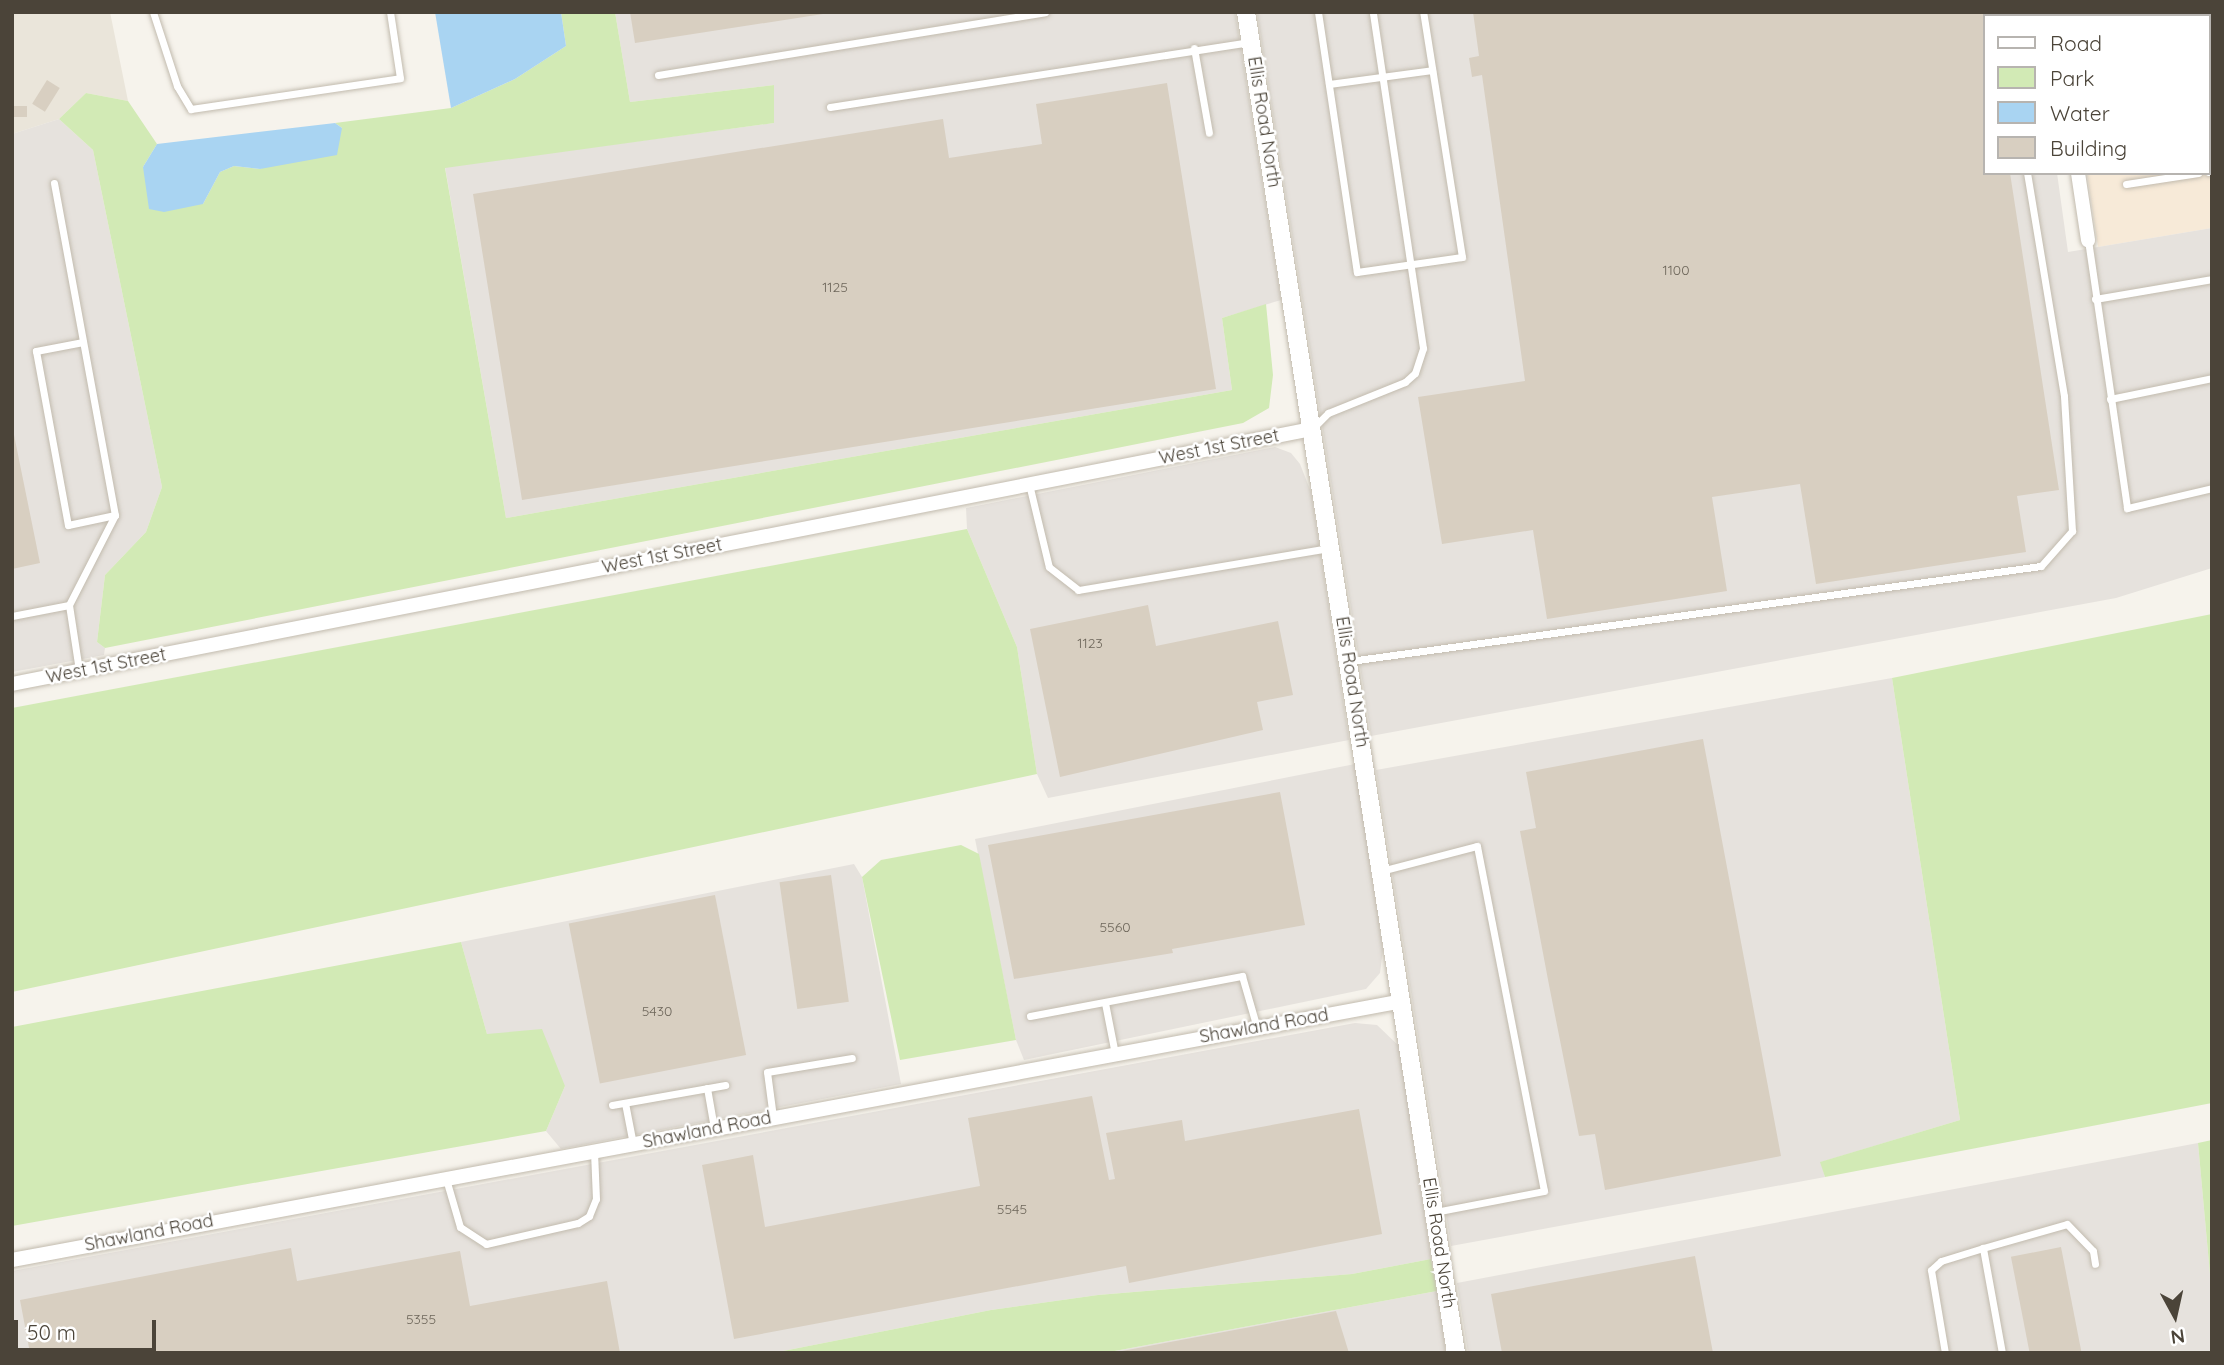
<!DOCTYPE html>
<style>
body{margin:0}
#map{position:relative;width:2224px;height:1365px;overflow:hidden;background:#f6f3ec;font-family:Quicksand,sans-serif}
div>[style]{position:absolute}
[style*='--x']{left:calc(var(--x)*1px);top:calc(var(--y)*1px);width:calc(var(--w)*1px);rotate:calc(var(--a)*1deg)}
.residential>*{inset:0;background:#eae5da}
.commercial>*{inset:0;background:#f7ead8}
.industrial>*{inset:0;background:#e6e2dd}
.green>*{inset:0;background:#d2eab5}
.water>*{inset:0;background:#a9d4f2}
.building>*{inset:0;background:#d8cfc1;transform-origin:0 0}
.roads{filter:drop-shadow(0 0 2px #c2bbae) drop-shadow(0 0 2px #c2bbae)}
.service>*{height:7px;margin:-3.5px;padding:0 3.5px;transform-origin:3.5px;border-radius:3.5px;background:#fff}
.minor>*{height:14px;margin:-7px;padding:0 7px;transform-origin:7px;border-radius:7px;background:#fff}
.tertiary>*{height:18px;margin:-9px;padding:0 9px;transform-origin:9px;border-radius:9px;background:#fff}
span{translate:-50% -50%;white-space:nowrap;text-align:center;line-height:1.15;-webkit-text-stroke:5px #fff;paint-order:stroke}
.number-label{font-size:14px;color:#6e675b}
.number-label span{-webkit-text-stroke-width:0}
.street-label{font-size:18px;color:#4b4439}
.frame{position:absolute;inset:0;border:14px solid #4b4439;pointer-events:none}
.legend{position:absolute;left:1983px;top:14px;width:228px;height:161px;box-sizing:border-box;background:#fff;border:2px solid #b7b4b0;margin:0;padding:9px 12px;list-style:none;font-size:21px;color:#4b4439}
.legend li{display:flex;align-items:center;gap:14px;height:35px}
.legend b{width:35px;border:2px solid #b7b4b0}
.north{position:absolute;left:2140px;top:1281px;width:70px;height:70px;-webkit-text-stroke:5px #fff;paint-order:stroke;rotate:172deg;font-size:19px;font-weight:700;line-height:28px;text-align:center;color:#4b4439}
.north::after{content:'';display:block;margin:auto;width:24px;height:32px;background:#4b4439;clip-path:polygon(50% 0,100% 100%,50% 72%,0 100%)}
.scale{position:absolute;left:14px;top:1320px;width:142px;height:32px;box-sizing:border-box;border:4px solid #4b4439;border-top:0;padding-left:9px;font-size:21px;line-height:24px;white-space:nowrap;color:#4b4439;-webkit-text-stroke:5px #fff;paint-order:stroke}
</style>
<div id="map">
<div class="residential">
<div style="clip-path:polygon(12px 12px,110px 12px,128px 101px,86px 93px,59px 119px,12px 134px)"></div>
</div>
<div class="commercial">
<div style="clip-path:polygon(2064px 12px,2212px 12px,2212px 228px,2098px 247px,2087px 173px,2208px 173px,2208px 16px)"></div>
</div>
<div class="industrial">
<div style="clip-path:polygon(615px 12px,1235px 12px,1281px 300px,1222px 318px,1232px 390px,506px 518px,445px 167px,774px 123px,774px 85px,630px 102px)"></div>
<div style="clip-path:polygon(1257px 12px,2035px 12px,2036px 16px,1984px 16px,1984px 173px,2057px 173px,2068px 252px,2212px 228px,2212px 568px,2116px 598px,1371px 736px)"></div>
<div style="clip-path:polygon(59px 119px,93px 150px,162px 487px,146px 532px,105px 575px,97px 642px,105px 648px,104px 655px,12px 672px,12px 134px)"></div>
<div style="clip-path:polygon(1275px 447px,1291px 453px,1300px 464px,1311px 492px,1349px 740px,1048px 798px,1037px 774px,1017px 647px,967px 529px,966px 508px)"></div>
<div style="clip-path:polygon(1892px 678px,1960px 1120px,1821px 1162px,1825px 1177px,1451px 1246px,1376px 770px)"></div>
<div style="clip-path:polygon(1355px 764px,1383px 949px,1380px 973px,1366px 989px,1024px 1060px,1016px 1040px,975px 839px)"></div>
<div style="clip-path:polygon(854px 864px,862px 877px,901px 1084px,561px 1149px,546px 1131px,565px 1086px,487px 1034px,461px 942px)"></div>
<div style="clip-path:polygon(1355px 1023px,1377px 1025px,1400px 1047px,1431px 1259px,1352px 1274px,1098px 1295px,991px 1310px,773px 1353px,12px 1353px,12px 1271px)"></div>
<div style="clip-path:polygon(2198px 1143px,2212px 1296px,2212px 1353px,1468px 1353px,1457px 1283px)"></div>
<div style="clip-path:polygon(1437px 1291px,1446px 1353px,1104px 1353px)"></div>
</div>
<div class="green">
<div style="clip-path:polygon(561px 12px,615px 12px,630px 102px,774px 85px,774px 123px,445px 168px,506px 518px,1232px 390px,1222px 318px,1266px 304px,1273px 375px,1269px 408px,1243px 423px,105px 648px,97px 642px,105px 575px,146px 532px,162px 487px,93px 150px,59px 119px,86px 93px,128px 101px,157px 144px,143px 167px,203px 204px,220px 172px,234px 166px,260px 169px,342px 128px,335px 123px,451px 108px,515px 79px,566px 46px)"></div>
<div style="clip-path:polygon(967px 529px,1017px 647px,1037px 774px,12px 992px,12px 708px)"></div>
<div style="clip-path:polygon(2212px 614px,2212px 1103px,1825px 1177px,1820px 1162px,1960px 1120px,1892px 678px)"></div>
<div style="clip-path:polygon(961px 845px,979px 854px,1016px 1040px,900px 1060px,862px 877px,881px 860px)"></div>
<div style="clip-path:polygon(461px 942px,487px 1034px,542px 1029px,565px 1086px,546px 1131px,12px 1226px,12px 1027px)"></div>
<div style="clip-path:polygon(2212px 1140px,2212px 1296px,2198px 1143px)"></div>
<div style="clip-path:polygon(1431px 1259px,1437px 1291px,1104px 1353px,773px 1353px,991px 1310px,1098px 1295px,1352px 1274px)"></div>
</div>
<div class="water">
<div style="clip-path:polygon(435px 12px,561px 12px,566px 46px,515px 79px,451px 108px)"></div>
<div style="clip-path:polygon(335px 123px,342px 128px,337px 155px,260px 169px,234px 166px,220px 172px,203px 204px,164px 212px,149px 209px,143px 167px,157px 144px)"></div>
</div>
<div class="building">
<div style="clip-path:polygon(630px 12px,823px 12px,823px 14px,635px 43px)"></div>
<div style="clip-path:polygon(1473px 12px,1985px 12px,1984px 173px,2010px 173px,2059px 490px,2017px 496px,2026px 552px,1816px 584px,1800px 484px,1712px 497px,1727px 591px,1547px 619px,1533px 530px,1442px 544px,1418px 397px,1525px 381px,1482px 75px,1472px 77px,1469px 58px,1479px 56px)"></div>
<div style="left:47px;top:80px;width:15px;height:28px;rotate:32deg"></div>
<div style="clip-path:polygon(1167px 83px,1216px 389px,522px 500px,473px 194px,943px 119px,949px 158px,1042px 144px,1036px 104px)"></div>
<div style="left:12px;top:106px;width:15px;height:11px"></div>
<div style="clip-path:polygon(12px 425px,40px 563px,12px 569px)"></div>
<div style="clip-path:polygon(1148px 605px,1156px 646px,1278px 621px,1293px 695px,1257px 702px,1263px 730px,1060px 777px,1030px 629px)"></div>
<div style="clip-path:polygon(1703px 739px,1781px 1156px,1605px 1190px,1595px 1134px,1579px 1136px,1549px 985px,1520px 831px,1536px 828px,1526px 772px)"></div>
<div style="clip-path:polygon(1280px 792px,1305px 925px,1172px 949px,1173px 953px,1014px 979px,988px 845px)"></div>
<div style="left:831px;top:875px;width:128px;height:52px;rotate:82deg"></div>
<div style="left:715px;top:895px;width:163px;height:149px;rotate:79deg"></div>
<div style="clip-path:polygon(1092px 1096px,1109px 1180px,1115px 1179px,1106px 1133px,1182px 1120px,1185px 1141px,1359px 1109px,1382px 1234px,1129px 1283px,1126px 1266px,734px 1339px,702px 1165px,753px 1155px,765px 1227px,980px 1186px,968px 1118px)"></div>
<div style="left:2061px;top:1247px;width:108px;height:51px;rotate:79deg"></div>
<div style="clip-path:polygon(291px 1248px,297px 1281px,460px 1251px,470px 1306px,607px 1281px,620px 1353px,30px 1353px,20px 1300px)"></div>
<div style="clip-path:polygon(1695px 1256px,1713px 1353px,1502px 1353px,1491px 1294px)"></div>
<div style="clip-path:polygon(1336px 1311px,1349px 1353px,1123px 1353px,1122px 1351px)"></div>
</div>
<div class="roads">
<div class="service">
<div style="--x:153;--y:12;--w:78;--a:72"></div>
<div style="--x:177;--y:86;--w:27;--a:59"></div>
<div style="--x:191;--y:109;--w:211;--a:-8.4"></div>
<div style="--x:400;--y:78;--w:67;--a:-98.6"></div>
<div style="--x:1318;--y:12;--w:263;--a:81.5"></div>
<div style="--x:1357;--y:272;--w:106;--a:-8.1"></div>
<div style="--x:1462;--y:257;--w:248;--a:-99"></div>
<div style="--x:1992;--y:12;--w:4;--a:76"></div>
<div style="--x:2130;--y:12;--w:4;--a:76"></div>
<div style="--x:1194;--y:48;--w:86;--a:80"></div>
<div style="--x:658;--y:75;--w:392;--a:-9.2"></div>
<div style="--x:1329;--y:84;--w:104;--a:-7.7"></div>
<div style="--x:2208;--y:85;--w:4;--a:0"></div>
<div style="--x:830;--y:107;--w:425;--a:-8.8"></div>
<div style="--x:2208;--y:172;--w:4;--a:-14"></div>
<div style="--x:54;--y:183;--w:338;--a:79.6"></div>
<div style="--x:115;--y:515;--w:101;--a:117.1"></div>
<div style="--x:69;--y:605;--w:66;--a:81.3"></div>
<div style="--x:2126;--y:184;--w:73;--a:-8.7"></div>
<div style="--x:2088;--y:240;--w:271;--a:81.7"></div>
<div style="--x:2127;--y:508;--w:87;--a:-13.2"></div>
<div style="--x:2095;--y:299;--w:119;--a:-9.7"></div>
<div style="--x:83;--y:342;--w:48;--a:169.2"></div>
<div style="--x:36;--y:351;--w:177;--a:79.6"></div>
<div style="--x:68;--y:525;--w:48;--a:-12"></div>
<div style="--x:2110;--y:399;--w:104;--a:-11.6"></div>
<div style="--x:1314;--y:427;--w:20;--a:-45"></div>
<div style="--x:1328;--y:413;--w:83;--a:-21.9"></div>
<div style="--x:1405;--y:382;--w:13;--a:-42"></div>
<div style="--x:1415;--y:373;--w:26;--a:-72"></div>
<div style="--x:1423;--y:348;--w:340;--a:-98.5"></div>
<div style="--x:1029;--y:484;--w:85;--a:76.5"></div>
<div style="--x:1049;--y:567;--w:37;--a:38"></div>
<div style="--x:1078;--y:590;--w:254;--a:-9.5"></div>
<div style="--x:12;--y:616;--w:58;--a:-10.9"></div>
<div style="--x:1350;--y:661;--w:697;--a:-7.83"></div>
<div style="--x:2041;--y:566;--w:47;--a:-48.5"></div>
<div style="--x:2072;--y:531;--w:135;--a:-93.4"></div>
<div style="--x:2064;--y:396;--w:226;--a:-99.4"></div>
<div style="--x:1381;--y:871;--w:99;--a:-14.6"></div>
<div style="--x:1477;--y:846;--w:351;--a:79"></div>
<div style="--x:1544;--y:1191;--w:111;--a:169.1"></div>
<div style="--x:1105;--y:1003;--w:52;--a:78.9"></div>
<div style="--x:1030;--y:1016;--w:216;--a:-10.7"></div>
<div style="--x:1242;--y:976;--w:54;--a:73.9"></div>
<div style="--x:707;--y:1088;--w:41;--a:80.1"></div>
<div style="--x:625;--y:1103;--w:42;--a:79"></div>
<div style="--x:612;--y:1105;--w:115;--a:-10"></div>
<div style="--x:773;--y:1117;--w:45;--a:-97.6"></div>
<div style="--x:767;--y:1072;--w:86;--a:-9.4"></div>
<div style="--x:446;--y:1179;--w:50;--a:73.7"></div>
<div style="--x:460;--y:1227;--w:31;--a:33"></div>
<div style="--x:486;--y:1244;--w:94;--a:-12.9"></div>
<div style="--x:578;--y:1223;--w:13;--a:-32"></div>
<div style="--x:589;--y:1216;--w:18;--a:-68"></div>
<div style="--x:596;--y:1199;--w:47;--a:-92.4"></div>
<div style="--x:1945;--y:1353;--w:84;--a:-99.6"></div>
<div style="--x:1931;--y:1270;--w:13;--a:-42"></div>
<div style="--x:1941;--y:1261;--w:44;--a:-17.2"></div>
<div style="--x:2002;--y:1353;--w:107;--a:-100.3"></div>
<div style="--x:1983;--y:1248;--w:87;--a:-15.9"></div>
<div style="--x:2067;--y:1224;--w:37;--a:46"></div>
<div style="--x:2093;--y:1251;--w:13;--a:81"></div>
</div>
<div class="minor">
<div style="--x:2055;--y:12;--w:4;--a:90"></div>
<div style="--x:2078;--y:173;--w:68;--a:81.5"></div>
<div style="--x:12;--y:684;--w:1325;--a:-11.1"></div>
<div style="--x:12;--y:1260;--w:1414;--a:-10.55"></div>
</div>
<div class="tertiary">
<div style="--x:1246;--y:12;--w:1357;--a:81.1"></div>
</div>
</div>
<div class="number-label">
<span style="left:1676px;top:270px">1100</span>
<span style="left:835px;top:287px">1125</span>
<span style="left:1090px;top:643px">1123</span>
<span style="left:1115px;top:927px">5560</span>
<span style="left:657px;top:1011px">5430</span>
<span style="left:1012px;top:1209px">5545</span>
<span style="left:421px;top:1319px">5355</span>
</div>
<div class="street-label">
<span style="left:1264px;top:122px;rotate:81deg">Ellis Road North</span>
<span style="left:1219px;top:447px;rotate:-11deg">West 1st Street</span>
<span style="left:662px;top:556px;rotate:-11deg">West 1st Street</span>
<span style="left:106px;top:666px;rotate:-11deg">West 1st Street</span>
<span style="left:1352px;top:682px;rotate:81deg">Ellis Road North</span>
<span style="left:1264px;top:1026px;rotate:-10deg">Shawland Road</span>
<span style="left:707px;top:1130px;rotate:-11deg">Shawland Road</span>
<span style="left:149px;top:1233px;rotate:-11deg">Shawland Road</span>
<span style="left:1439px;top:1243px;rotate:81deg">Ellis Road North</span>
</div>
<div class="frame"></div>
<ul class="legend">
<li><b style="height:9px;background:#fff"></b>Road</li>
<li><b style="height:19px;background:#d2eab5"></b>Park</li>
<li><b style="height:19px;background:#a9d4f2"></b>Water</li>
<li><b style="height:19px;background:#d8cfc1"></b>Building</li>
</ul>
<div class="north">N</div>
<div class="scale">50 m</div>
</div>
